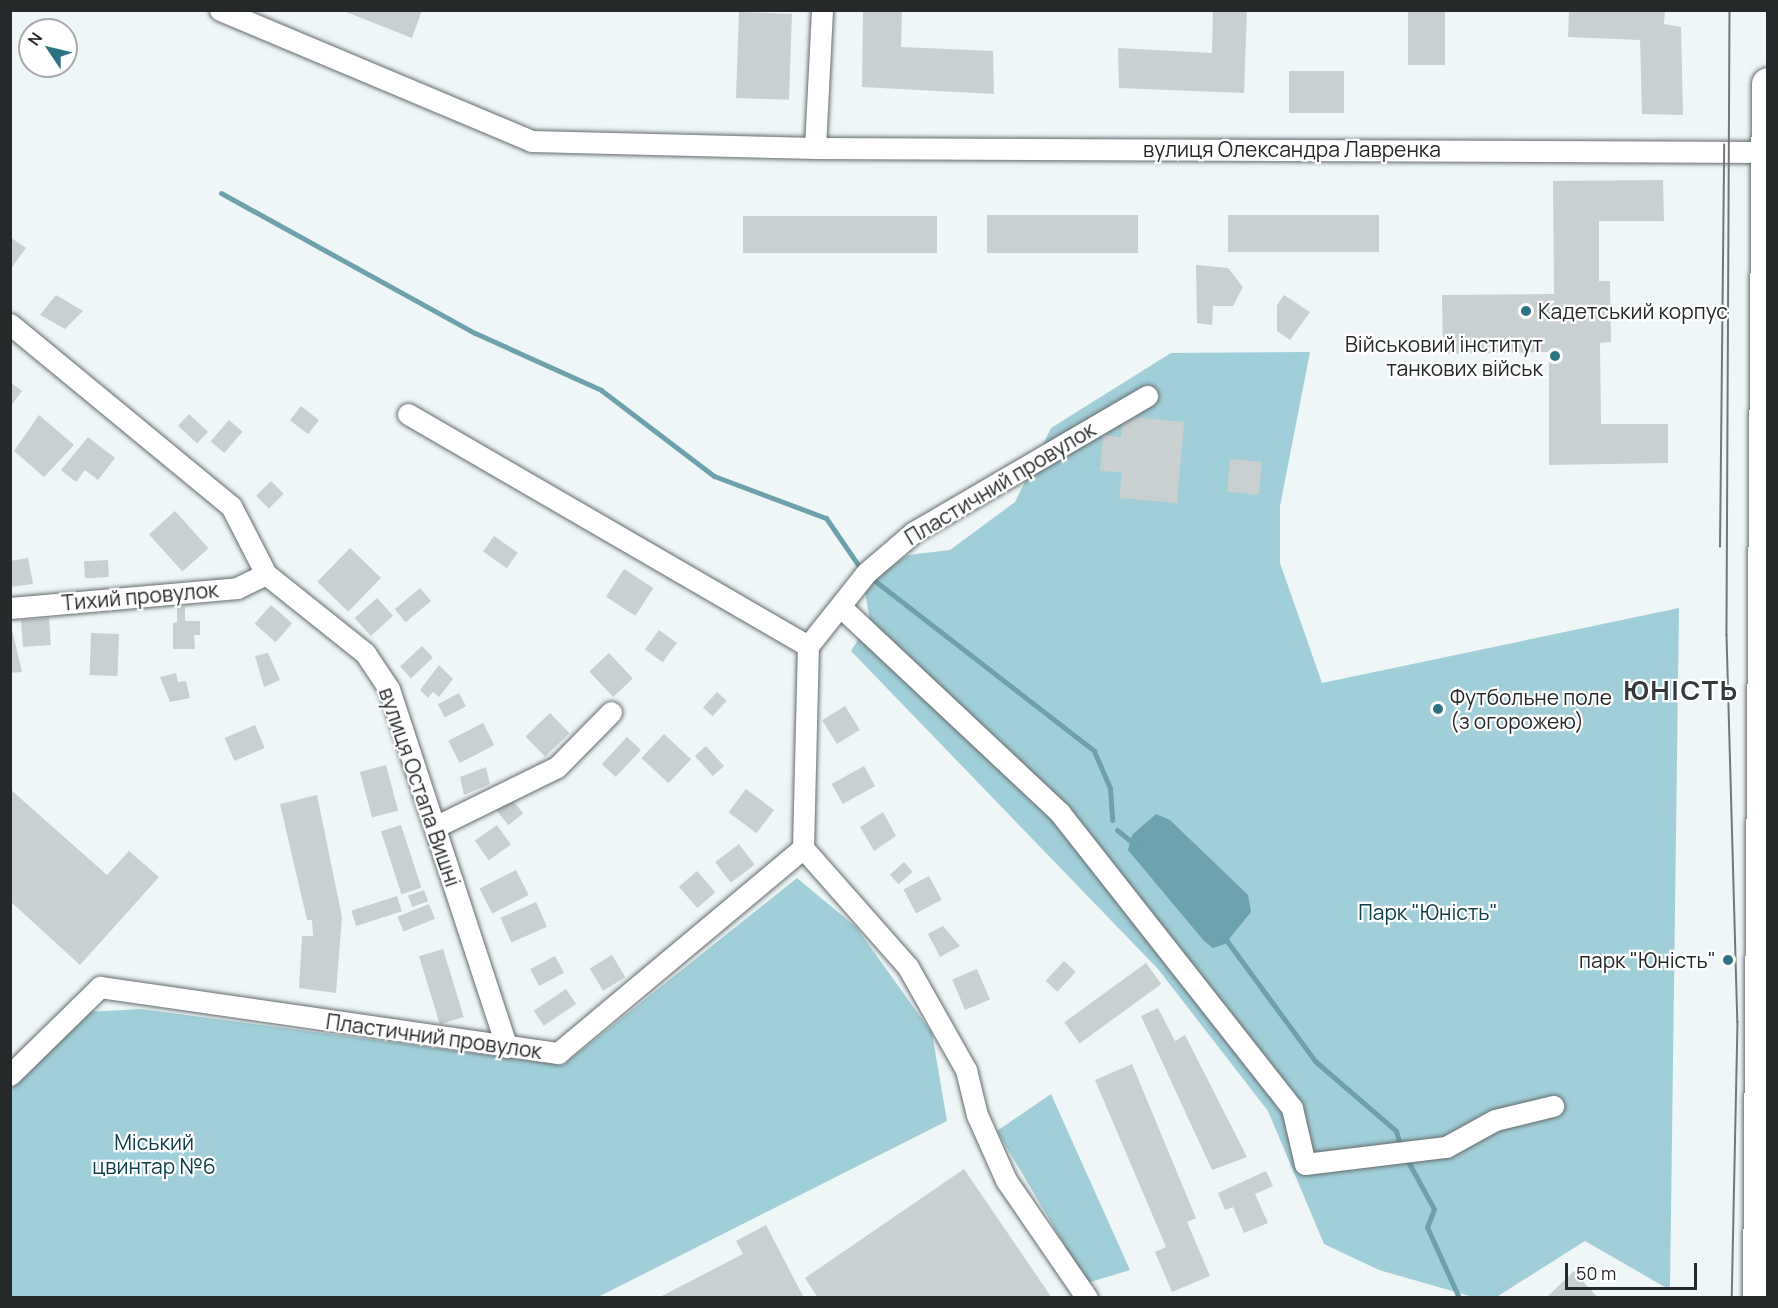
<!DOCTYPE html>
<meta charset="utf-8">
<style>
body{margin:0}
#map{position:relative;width:1778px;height:1308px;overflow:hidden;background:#eef6f8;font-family:Manrope,sans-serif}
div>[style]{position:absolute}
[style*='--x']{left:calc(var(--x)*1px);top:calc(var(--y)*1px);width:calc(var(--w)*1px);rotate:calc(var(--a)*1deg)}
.green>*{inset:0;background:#a1cfd9}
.water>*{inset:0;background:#6da2ad}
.stream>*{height:5px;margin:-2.5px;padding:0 2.5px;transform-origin:2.5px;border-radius:2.5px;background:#6da2ad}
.building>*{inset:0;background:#c8d0d2;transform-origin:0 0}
.roads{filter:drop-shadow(0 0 2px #646b6d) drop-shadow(0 0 2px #646b6d)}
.minor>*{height:21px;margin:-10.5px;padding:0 10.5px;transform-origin:10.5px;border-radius:10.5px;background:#fff}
.primary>*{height:33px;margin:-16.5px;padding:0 16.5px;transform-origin:16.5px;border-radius:16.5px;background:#fff}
.tram>*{height:1.5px;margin:-0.75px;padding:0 0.75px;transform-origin:0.75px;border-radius:0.75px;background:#737779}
.dots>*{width:16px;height:16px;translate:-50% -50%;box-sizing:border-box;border:3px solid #fff;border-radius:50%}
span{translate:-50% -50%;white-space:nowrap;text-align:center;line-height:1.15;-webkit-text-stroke:4.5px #fff;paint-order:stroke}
.street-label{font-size:21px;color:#26292a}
.poi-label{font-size:21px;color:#26292a}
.left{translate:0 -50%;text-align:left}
.right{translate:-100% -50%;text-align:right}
.park-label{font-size:21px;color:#0f404a}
.district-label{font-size:27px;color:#343a3c;font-weight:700;letter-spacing:1.5px}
.frame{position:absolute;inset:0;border:12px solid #26292a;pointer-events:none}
.north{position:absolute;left:18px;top:18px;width:60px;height:60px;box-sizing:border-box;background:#fff;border:2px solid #a8a9aa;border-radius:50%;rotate:305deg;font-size:16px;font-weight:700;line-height:24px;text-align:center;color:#26292a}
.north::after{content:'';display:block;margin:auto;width:21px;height:27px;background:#2d7381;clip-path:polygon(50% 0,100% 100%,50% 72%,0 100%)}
.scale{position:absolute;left:1565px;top:1263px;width:132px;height:27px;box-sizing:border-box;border:3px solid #26292a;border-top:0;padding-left:8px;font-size:18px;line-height:21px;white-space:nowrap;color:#26292a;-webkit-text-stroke:4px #fff;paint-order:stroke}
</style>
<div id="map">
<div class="green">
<div style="clip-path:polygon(1310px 352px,1280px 506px,1280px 563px,1322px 683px,1679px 608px,1670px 1290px,1585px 1241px,1495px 1298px,1473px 1297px,1379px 1270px,1324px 1244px,1268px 1111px,1158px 969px,851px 651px,870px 621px,865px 592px,884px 571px,908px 555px,950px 550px,1015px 502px,1051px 428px,1171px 353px)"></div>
<div style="clip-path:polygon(797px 878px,856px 927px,932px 1033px,947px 1121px,598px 1297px,11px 1298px,11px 1089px,85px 1012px,141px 1009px,563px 1065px)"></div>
<div style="clip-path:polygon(1051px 1094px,1130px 1270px,1087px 1283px,997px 1131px)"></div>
</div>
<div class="water">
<div style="clip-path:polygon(1156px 814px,1170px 820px,1248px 895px,1251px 912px,1225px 944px,1213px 948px,1204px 941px,1128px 850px,1132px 835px)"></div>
</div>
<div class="stream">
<div style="--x:221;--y:193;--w:290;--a:28.9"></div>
<div style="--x:475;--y:333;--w:138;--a:24.3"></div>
<div style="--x:601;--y:390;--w:142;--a:37.3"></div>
<div style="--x:714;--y:476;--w:120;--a:20.6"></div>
<div style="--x:826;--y:518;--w:58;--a:55.5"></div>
<div style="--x:870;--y:577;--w:284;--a:37.8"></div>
<div style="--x:1094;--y:751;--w:40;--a:66.6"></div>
<div style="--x:1110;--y:788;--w:32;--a:86"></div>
<div style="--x:1117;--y:830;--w:22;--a:39"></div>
<div style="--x:1224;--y:937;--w:154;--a:53.7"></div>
<div style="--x:1315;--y:1061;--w:107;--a:40.8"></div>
<div style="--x:1396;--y:1131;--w:18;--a:74"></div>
<div style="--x:1405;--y:1156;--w:60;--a:61.3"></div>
<div style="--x:1434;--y:1209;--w:19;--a:111"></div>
<div style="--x:1427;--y:1227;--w:78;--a:65.7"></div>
</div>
<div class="building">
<div style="clip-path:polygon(341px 10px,422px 10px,412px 38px)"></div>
<div style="clip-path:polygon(863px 10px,902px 10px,901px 47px,993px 51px,994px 94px,862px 87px)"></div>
<div style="clip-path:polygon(1213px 10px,1247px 10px,1244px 93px,1119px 88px,1118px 48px,1212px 53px)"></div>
<div style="left:1408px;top:10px;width:37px;height:55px"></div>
<div style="clip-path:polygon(1569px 10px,1665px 10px,1664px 24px,1681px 27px,1683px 115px,1642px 114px,1640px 40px,1568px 37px)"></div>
<div style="left:739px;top:12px;width:53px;height:86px;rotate:2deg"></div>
<div style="left:1289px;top:71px;width:55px;height:42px"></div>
<div style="clip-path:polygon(1663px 180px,1664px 221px,1599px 221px,1599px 281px,1610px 281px,1611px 342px,1600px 343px,1601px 424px,1668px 424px,1668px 463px,1549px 465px,1549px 352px,1443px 354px,1442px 295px,1554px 294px,1553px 181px)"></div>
<div style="left:987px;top:215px;width:151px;height:38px"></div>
<div style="left:1379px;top:215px;width:37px;height:151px;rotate:90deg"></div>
<div style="left:743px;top:216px;width:194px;height:37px"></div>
<div style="clip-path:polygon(10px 237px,26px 248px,12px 267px,10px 266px)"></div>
<div style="clip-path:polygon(1196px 265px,1228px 268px,1243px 287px,1233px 306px,1213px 306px,1212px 325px,1197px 323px)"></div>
<div style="clip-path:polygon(56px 295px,83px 311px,65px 329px,40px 315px)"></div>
<div style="clip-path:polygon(1284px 295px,1310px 312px,1290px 340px,1277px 331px,1277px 305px)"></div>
<div style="clip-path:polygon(10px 382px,22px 391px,10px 407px)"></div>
<div style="left:301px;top:406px;width:23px;height:18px;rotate:38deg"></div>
<div style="left:189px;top:414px;width:26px;height:16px;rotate:43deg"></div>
<div style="clip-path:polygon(39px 415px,74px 445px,44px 477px,14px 451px)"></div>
<div style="clip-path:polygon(1123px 416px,1184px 422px,1177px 503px,1119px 498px,1122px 472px,1100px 471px,1103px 435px,1121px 437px)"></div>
<div style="left:229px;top:420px;width:18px;height:28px;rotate:41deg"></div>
<div style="clip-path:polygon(88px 437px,115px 458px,98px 480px,85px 470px,76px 482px,61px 470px)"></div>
<div style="left:1230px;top:459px;width:32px;height:33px;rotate:5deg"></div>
<div style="left:271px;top:481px;width:18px;height:21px;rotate:45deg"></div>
<div style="left:175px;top:511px;width:50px;height:35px;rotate:48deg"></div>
<div style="left:494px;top:536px;width:29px;height:19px;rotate:35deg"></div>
<div style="left:350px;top:548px;width:43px;height:47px;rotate:44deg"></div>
<div style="clip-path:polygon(28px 558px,33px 584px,10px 587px,10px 561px)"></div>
<div style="left:108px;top:560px;width:17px;height:24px;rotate:87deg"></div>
<div style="left:624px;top:569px;width:35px;height:33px;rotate:33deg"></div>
<div style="left:420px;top:588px;width:17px;height:33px;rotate:50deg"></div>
<div style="left:377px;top:598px;width:24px;height:30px;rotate:48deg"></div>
<div style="left:271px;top:605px;width:28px;height:25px;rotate:41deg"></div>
<div style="clip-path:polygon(185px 607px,185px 621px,200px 621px,200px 635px,194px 635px,195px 649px,173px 649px,173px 623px,177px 622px,177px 608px)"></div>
<div style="left:49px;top:618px;width:27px;height:28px;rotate:86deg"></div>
<div style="clip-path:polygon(11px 625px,22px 672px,10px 673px)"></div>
<div style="left:659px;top:630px;width:22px;height:24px;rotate:36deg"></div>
<div style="left:91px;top:633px;width:28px;height:42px;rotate:2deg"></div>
<div style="left:422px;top:646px;width:16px;height:30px;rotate:47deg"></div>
<div style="clip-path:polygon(268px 653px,280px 680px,264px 687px,255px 656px)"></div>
<div style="left:609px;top:653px;width:35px;height:27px;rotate:47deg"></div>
<div style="clip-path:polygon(439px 665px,453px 679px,439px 697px,433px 692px,428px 698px,420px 690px)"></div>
<div style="clip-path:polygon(176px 673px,178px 682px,186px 681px,190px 698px,170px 702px,160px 677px)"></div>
<div style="left:717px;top:692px;width:13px;height:21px;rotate:42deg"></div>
<div style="left:459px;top:693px;width:15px;height:24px;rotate:62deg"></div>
<div style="left:845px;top:706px;width:28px;height:27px;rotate:58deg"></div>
<div style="left:550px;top:713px;width:28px;height:34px;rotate:46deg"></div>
<div style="left:483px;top:723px;width:25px;height:39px;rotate:63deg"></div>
<div style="left:255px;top:725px;width:25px;height:33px;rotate:67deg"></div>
<div style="left:664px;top:734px;width:37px;height:33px;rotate:43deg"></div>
<div style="left:627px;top:737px;width:19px;height:37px;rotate:43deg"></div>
<div style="left:706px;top:746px;width:27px;height:15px;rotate:48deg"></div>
<div style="left:386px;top:765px;width:47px;height:27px;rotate:75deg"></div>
<div style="left:864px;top:766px;width:23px;height:37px;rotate:61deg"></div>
<div style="clip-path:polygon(486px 767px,490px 784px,464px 795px,460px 777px)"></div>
<div style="clip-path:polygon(10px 789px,107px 875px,129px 851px,159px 877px,80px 965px,10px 901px)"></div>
<div style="left:746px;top:789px;width:35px;height:29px;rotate:37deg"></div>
<div style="clip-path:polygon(317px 795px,342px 917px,336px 993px,299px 988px,302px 936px,313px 936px,312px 920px,307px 920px,280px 804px)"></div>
<div style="left:510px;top:797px;width:21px;height:19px;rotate:51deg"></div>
<div style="clip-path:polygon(883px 812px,896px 836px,874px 851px,860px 827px)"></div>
<div style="left:401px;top:825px;width:66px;height:21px;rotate:72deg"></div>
<div style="left:497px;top:825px;width:24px;height:27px;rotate:55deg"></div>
<div style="left:739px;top:844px;width:26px;height:30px;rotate:53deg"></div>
<div style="left:904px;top:862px;width:13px;height:19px;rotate:48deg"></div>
<div style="left:516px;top:870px;width:28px;height:41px;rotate:63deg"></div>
<div style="left:697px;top:871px;width:28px;height:24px;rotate:49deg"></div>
<div style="left:929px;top:876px;width:27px;height:29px;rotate:62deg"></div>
<div style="left:424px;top:890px;width:12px;height:17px;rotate:70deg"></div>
<div style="left:397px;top:896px;width:16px;height:48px;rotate:72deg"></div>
<div style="left:536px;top:902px;width:27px;height:39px;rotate:66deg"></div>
<div style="left:429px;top:904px;width:16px;height:34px;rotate:68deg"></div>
<div style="clip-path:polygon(943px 926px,960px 946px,940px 957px,928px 934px)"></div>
<div style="left:443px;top:949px;width:71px;height:25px;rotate:73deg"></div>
<div style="left:612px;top:955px;width:26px;height:26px;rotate:59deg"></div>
<div style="left:555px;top:956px;width:19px;height:28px;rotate:62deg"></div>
<div style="left:1064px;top:961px;width:16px;height:27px;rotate:43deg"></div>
<div style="left:1146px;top:963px;width:26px;height:101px;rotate:54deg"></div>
<div style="left:977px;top:969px;width:33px;height:27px;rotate:67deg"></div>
<div style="left:566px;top:989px;width:18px;height:39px;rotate:56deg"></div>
<div style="clip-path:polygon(1158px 1008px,1175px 1041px,1185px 1035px,1247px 1157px,1212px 1170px,1141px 1016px)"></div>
<div style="clip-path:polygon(1132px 1064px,1196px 1218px,1187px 1222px,1210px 1276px,1172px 1292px,1155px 1252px,1166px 1247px,1095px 1080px)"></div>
<div style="clip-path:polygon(964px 1169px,1052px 1298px,818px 1298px,805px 1278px)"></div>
<div style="clip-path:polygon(1266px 1171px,1273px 1186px,1255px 1194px,1268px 1223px,1244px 1233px,1233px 1207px,1225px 1210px,1218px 1193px)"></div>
<div style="clip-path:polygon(766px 1225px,804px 1298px,658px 1298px,743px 1254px,736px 1241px)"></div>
<div style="clip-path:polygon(1574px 1271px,1598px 1298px,1546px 1298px)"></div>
</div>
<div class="roads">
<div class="minor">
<div style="--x:220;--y:10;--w:337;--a:22.8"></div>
<div style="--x:531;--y:141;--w:284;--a:1.4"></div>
<div style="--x:815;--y:148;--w:953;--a:0.24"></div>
<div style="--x:815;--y:148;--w:138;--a:-87.1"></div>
<div style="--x:10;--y:324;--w:286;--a:39.5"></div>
<div style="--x:231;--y:506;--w:76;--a:62.8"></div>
<div style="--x:266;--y:574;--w:127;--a:38.6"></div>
<div style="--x:365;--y:653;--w:43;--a:56.3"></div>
<div style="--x:389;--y:689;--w:377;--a:71.8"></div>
<div style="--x:408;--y:414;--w:462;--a:30.1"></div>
<div style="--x:10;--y:608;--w:228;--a:-5"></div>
<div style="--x:237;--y:588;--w:32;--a:-26"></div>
<div style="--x:842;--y:608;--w:299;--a:43.2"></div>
<div style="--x:1060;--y:813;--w:375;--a:51.8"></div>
<div style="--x:1292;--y:1108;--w:57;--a:76.9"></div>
<div style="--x:1305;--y:1164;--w:142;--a:-6.9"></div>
<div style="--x:1446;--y:1147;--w:56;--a:-28.9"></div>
<div style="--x:1495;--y:1120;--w:60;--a:-13.6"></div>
<div style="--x:435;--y:827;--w:136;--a:-26.2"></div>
<div style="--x:557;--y:767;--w:77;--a:-45.5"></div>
<div style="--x:10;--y:1075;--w:126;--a:-44.4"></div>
<div style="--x:100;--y:987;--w:463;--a:8.2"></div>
<div style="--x:558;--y:1053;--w:319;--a:-39.9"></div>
<div style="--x:1087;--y:1298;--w:143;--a:-124.5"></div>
<div style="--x:1006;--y:1180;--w:71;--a:-114"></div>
<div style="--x:977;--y:1115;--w:46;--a:-103.7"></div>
<div style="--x:966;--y:1070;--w:118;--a:-119.4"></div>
<div style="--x:908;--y:967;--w:159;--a:-131.4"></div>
<div style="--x:803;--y:848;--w:202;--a:-88.6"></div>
<div style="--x:808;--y:646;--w:93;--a:-51.5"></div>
<div style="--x:866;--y:573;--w:63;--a:-40.5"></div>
<div style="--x:914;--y:532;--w:270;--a:-30.3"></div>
</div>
<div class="primary">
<div style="--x:1759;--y:1298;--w:1214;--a:-89.58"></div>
</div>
</div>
<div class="tram">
<div style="--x:1730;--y:10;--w:625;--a:90.28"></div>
<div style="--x:1727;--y:635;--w:387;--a:88.4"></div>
<div style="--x:1738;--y:1022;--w:276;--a:91.2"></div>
<div style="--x:1720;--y:547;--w:402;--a:-89.4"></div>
</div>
<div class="dots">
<div style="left:1526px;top:311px;background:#2d7381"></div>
<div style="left:1555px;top:356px;background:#2d7381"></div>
<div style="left:1438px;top:709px;background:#2d7381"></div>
<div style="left:1728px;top:960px;background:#2d7381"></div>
</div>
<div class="street-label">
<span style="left:1292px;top:149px">вулиця Олександра Лавренка</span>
<span style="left:1000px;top:483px;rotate:-31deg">Пластичний провулок</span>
<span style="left:140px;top:596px;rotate:-5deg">Тихий провулок</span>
<span style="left:420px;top:787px;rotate:71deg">вулиця Остапа Вишні</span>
<span style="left:434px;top:1036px;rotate:8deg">Пластичний провулок</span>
</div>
<div class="poi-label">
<span class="left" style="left:1538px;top:311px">Кадетський корпус</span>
<span class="right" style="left:1543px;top:356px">Військовий інститут<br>танкових військ</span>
<span class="left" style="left:1450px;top:709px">Футбольне поле<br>(з огорожею)</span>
<span class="right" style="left:1716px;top:960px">парк "Юність"</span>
</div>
<div class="park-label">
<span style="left:1428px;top:912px">Парк "Юність"</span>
<span style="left:154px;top:1154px">Міський<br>цвинтар №6</span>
</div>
<div class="district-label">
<span style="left:1681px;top:690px">ЮНІСТЬ</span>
</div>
<div class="frame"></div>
<div class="north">N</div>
<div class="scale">50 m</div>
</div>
